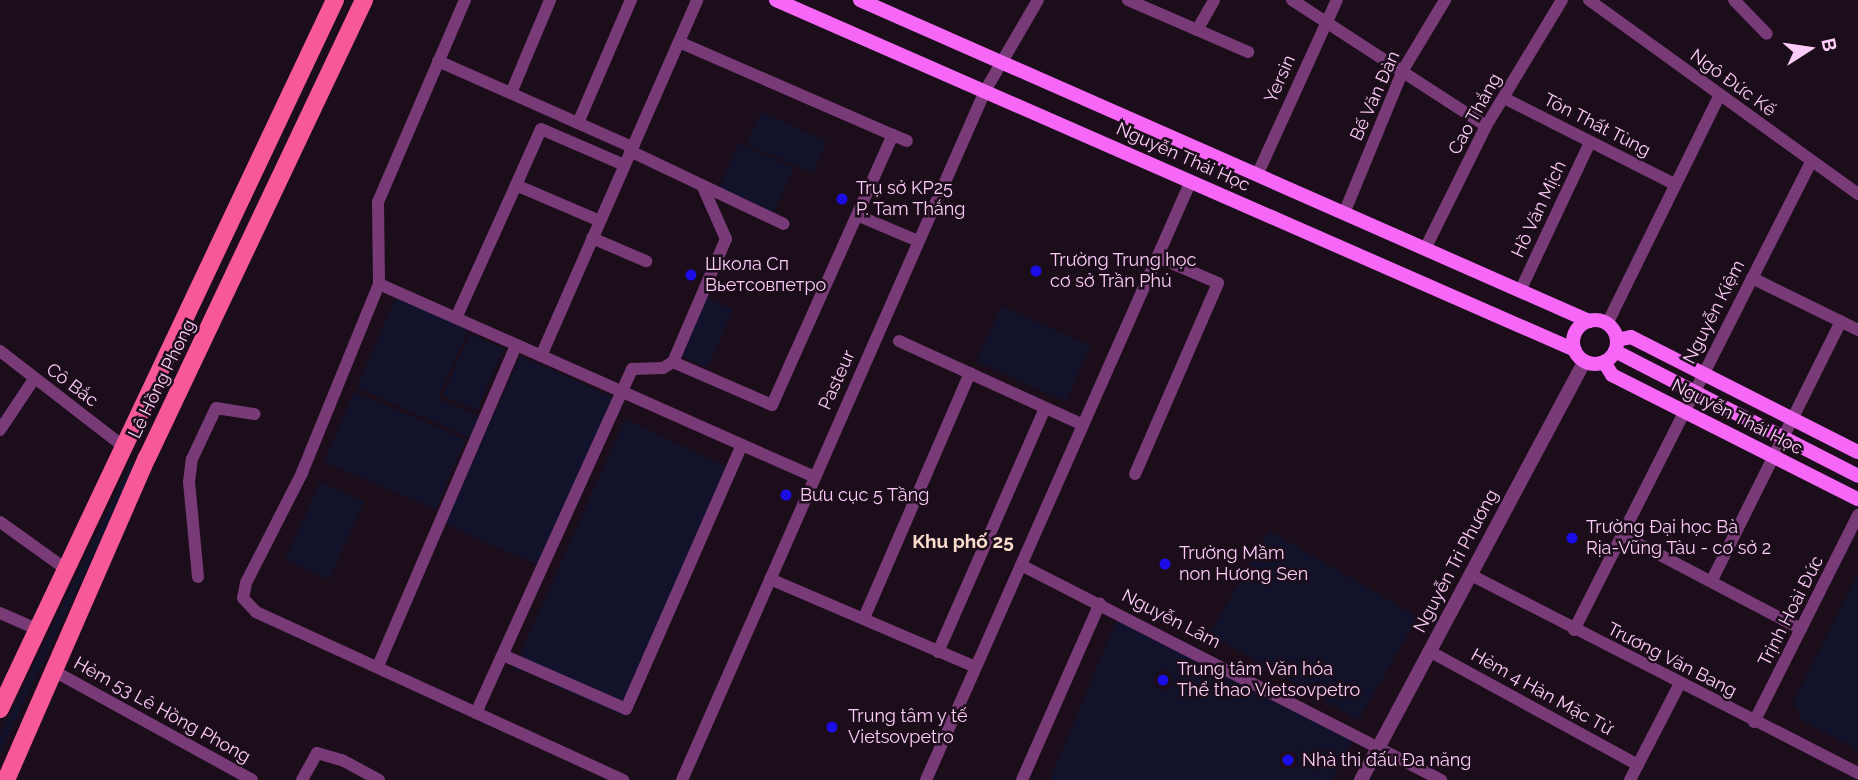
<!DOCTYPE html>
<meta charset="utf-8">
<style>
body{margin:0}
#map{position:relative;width:1858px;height:780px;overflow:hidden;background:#1c0d1a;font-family:Raleway,sans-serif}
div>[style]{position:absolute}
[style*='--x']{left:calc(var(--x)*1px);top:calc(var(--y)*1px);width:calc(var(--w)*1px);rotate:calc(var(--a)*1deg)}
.green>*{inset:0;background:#12132a;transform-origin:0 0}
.minor>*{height:12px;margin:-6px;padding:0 6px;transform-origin:6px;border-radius:6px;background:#793a78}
.tertiary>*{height:14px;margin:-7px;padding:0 7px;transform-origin:7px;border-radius:7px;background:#793a78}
.secondary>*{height:14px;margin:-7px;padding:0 7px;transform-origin:7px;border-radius:7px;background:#f667f7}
.secondary>.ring{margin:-7px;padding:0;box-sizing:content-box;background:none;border:14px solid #f667f7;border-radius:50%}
.primary>*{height:18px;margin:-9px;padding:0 9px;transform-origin:9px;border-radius:9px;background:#f65898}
.dots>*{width:19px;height:19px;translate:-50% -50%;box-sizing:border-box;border:4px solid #1c0d1a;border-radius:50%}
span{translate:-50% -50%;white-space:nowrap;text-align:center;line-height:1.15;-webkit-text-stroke:5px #1c0d1a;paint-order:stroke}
.street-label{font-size:18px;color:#fccbf8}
.poi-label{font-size:18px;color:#fccbf8}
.left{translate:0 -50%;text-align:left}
.neighbourhood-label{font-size:19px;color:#fcddcd;font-weight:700}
.north{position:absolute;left:1774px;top:14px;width:70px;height:70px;-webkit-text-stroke:5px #1c0d1a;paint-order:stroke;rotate:78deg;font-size:19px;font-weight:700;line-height:28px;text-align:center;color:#fccbf8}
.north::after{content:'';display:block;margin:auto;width:24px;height:32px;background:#fccbf8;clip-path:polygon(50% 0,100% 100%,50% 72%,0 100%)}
</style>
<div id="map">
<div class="green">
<div style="left:761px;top:112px;width:72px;height:35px;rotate:24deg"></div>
<div style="left:739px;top:143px;width:60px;height:49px;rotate:24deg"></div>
<div style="clip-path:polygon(397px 295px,469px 327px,438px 398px,481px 418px,472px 439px,357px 387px)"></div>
<div style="left:706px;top:297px;width:30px;height:64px;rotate:24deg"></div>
<div style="left:1001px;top:306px;width:98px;height:61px;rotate:24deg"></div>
<div style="left:470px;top:334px;width:37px;height:67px;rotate:24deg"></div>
<div style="left:520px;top:356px;width:108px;height:184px;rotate:24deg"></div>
<div style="left:354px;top:392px;width:121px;height:76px;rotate:23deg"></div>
<div style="clip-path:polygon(625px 419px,728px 468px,622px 715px,555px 686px,550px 676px,513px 670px)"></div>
<div style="clip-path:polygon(132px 460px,134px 469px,0 754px,0 735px)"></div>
<div style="left:320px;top:482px;width:48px;height:85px;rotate:24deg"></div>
<div style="left:1269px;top:531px;width:172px;height:119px;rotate:30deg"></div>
<div style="clip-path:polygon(1858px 574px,1858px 750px,1803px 721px,1793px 702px)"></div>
<div style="clip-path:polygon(1117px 619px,1353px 741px,1332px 780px,1050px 780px)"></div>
</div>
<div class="minor">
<div style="--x:465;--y:0;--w:220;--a:113.3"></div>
<div style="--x:378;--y:202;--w:82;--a:89.3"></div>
<div style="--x:379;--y:284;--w:204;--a:112.2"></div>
<div style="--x:302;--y:473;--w:123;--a:117"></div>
<div style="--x:246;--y:583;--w:15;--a:101"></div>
<div style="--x:243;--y:598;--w:19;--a:47"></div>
<div style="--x:256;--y:612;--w:404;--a:24.6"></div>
<div style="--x:1128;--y:0;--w:131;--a:23.4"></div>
<div style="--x:1292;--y:0;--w:231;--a:33"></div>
<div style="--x:1589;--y:0;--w:332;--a:35.8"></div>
<div style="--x:1734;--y:0;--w:47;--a:45.9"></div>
<div style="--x:1197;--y:30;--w:34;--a:-60"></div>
<div style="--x:679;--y:42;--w:233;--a:23.5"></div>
<div style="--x:438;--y:61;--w:212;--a:23.9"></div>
<div style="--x:511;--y:93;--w:101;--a:-67.2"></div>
<div style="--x:1504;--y:98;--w:191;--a:26.8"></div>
<div style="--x:578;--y:123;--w:134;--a:-66.7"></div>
<div style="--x:630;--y:151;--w:170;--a:25.4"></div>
<div style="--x:1258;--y:173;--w:190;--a:-65.5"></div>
<div style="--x:1345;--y:211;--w:152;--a:-67.6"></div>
<div style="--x:1403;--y:70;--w:82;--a:-59"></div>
<div style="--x:859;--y:216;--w:64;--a:23"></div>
<div style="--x:600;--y:221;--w:91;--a:-156.8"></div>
<div style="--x:516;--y:185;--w:61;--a:-65.9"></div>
<div style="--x:541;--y:129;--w:90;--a:23.4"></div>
<div style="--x:592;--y:238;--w:59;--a:23.1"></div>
<div style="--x:1425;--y:249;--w:137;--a:-63.6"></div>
<div style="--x:1486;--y:126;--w:147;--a:-58.9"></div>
<div style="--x:1752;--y:278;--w:118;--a:26.1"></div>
<div style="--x:379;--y:284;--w:476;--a:23.9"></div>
<div style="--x:1520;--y:291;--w:165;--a:-64.8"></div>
<div style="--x:456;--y:318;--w:146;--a:-65.7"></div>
<div style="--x:1607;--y:324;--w:254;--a:-63.8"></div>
<div style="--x:899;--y:341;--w:202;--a:24.5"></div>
<div style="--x:0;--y:351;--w:155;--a:37.7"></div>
<div style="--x:541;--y:356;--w:389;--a:-66.3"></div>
<div style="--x:673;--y:362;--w:134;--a:-66.7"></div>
<div style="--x:726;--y:239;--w:57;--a:-113.9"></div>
<div style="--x:0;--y:430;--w:61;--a:-56.3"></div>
<div style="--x:1135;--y:474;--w:208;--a:-66.5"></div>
<div style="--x:1218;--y:283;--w:66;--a:-156.9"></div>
<div style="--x:0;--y:522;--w:81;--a:35.5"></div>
<div style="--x:1622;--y:535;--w:202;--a:27.7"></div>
<div style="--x:1021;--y:565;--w:472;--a:27.1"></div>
<div style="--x:1471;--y:575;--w:435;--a:27.1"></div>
<div style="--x:198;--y:577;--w:95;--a:-95.4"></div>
<div style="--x:189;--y:482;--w:23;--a:-83"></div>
<div style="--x:192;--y:459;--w:56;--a:-64.8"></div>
<div style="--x:216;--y:408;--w:39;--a:9"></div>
<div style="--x:770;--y:579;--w:223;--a:23.2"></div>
<div style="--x:1712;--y:580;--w:289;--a:-63.5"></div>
<div style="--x:0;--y:613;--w:40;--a:23.4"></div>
<div style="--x:864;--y:618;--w:267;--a:-66.6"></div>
<div style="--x:1574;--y:630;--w:525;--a:-63.14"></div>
<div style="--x:1429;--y:651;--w:238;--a:28.6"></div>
<div style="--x:938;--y:652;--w:266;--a:-66.3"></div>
<div style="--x:503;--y:655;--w:134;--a:23.7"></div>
<div style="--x:626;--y:709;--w:286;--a:-66.3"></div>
<div style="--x:378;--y:666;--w:349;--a:-66.7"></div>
<div style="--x:54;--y:671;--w:226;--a:28.8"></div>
<div style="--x:476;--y:713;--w:378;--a:-65.6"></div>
<div style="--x:632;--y:369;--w:31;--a:-2"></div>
<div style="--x:663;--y:368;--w:12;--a:-31"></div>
<div style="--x:673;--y:362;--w:108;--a:23.5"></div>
<div style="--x:772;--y:405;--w:296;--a:-65.9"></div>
<div style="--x:893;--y:135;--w:15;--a:23"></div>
<div style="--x:1754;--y:722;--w:232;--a:-63.3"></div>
<div style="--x:302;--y:780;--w:31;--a:-61"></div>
<div style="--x:317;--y:753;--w:26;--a:16"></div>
<div style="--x:342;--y:760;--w:42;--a:28.4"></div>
<div style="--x:682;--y:780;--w:753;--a:-66.26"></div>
<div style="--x:985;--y:91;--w:105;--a:-59.8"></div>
<div style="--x:926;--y:780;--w:655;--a:-66.14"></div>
<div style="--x:1022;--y:780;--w:193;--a:-66.2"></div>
<div style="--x:1630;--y:780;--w:109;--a:-62.7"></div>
</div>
<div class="tertiary">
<div style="--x:1361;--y:780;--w:475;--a:-61.9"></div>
</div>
<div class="secondary">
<div style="--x:776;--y:0;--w:872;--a:23.66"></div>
<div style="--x:860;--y:0;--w:797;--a:23.77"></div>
<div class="ring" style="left:1573px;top:320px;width:30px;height:30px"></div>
<div style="--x:1617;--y:340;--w:14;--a:-12"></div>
<div style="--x:1631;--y:337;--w:254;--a:26.9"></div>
<div style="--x:1615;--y:351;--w:273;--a:27.2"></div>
<div style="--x:1604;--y:362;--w:15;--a:58"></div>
<div style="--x:1612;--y:375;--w:275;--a:26.8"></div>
</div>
<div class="primary">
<div style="--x:0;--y:709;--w:784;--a:-64.71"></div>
<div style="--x:6;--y:780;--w:352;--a:-66.4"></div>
<div style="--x:147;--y:458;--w:507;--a:-64.65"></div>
</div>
<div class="dots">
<div style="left:842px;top:199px;background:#1c0de6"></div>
<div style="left:1036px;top:271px;background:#1c0de6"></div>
<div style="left:691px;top:275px;background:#1c0de6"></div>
<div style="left:786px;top:495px;background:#1c0de6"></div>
<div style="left:1572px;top:538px;background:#1c0de6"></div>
<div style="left:1165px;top:564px;background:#1c0de6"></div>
<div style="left:1163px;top:680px;background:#1c0de6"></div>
<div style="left:832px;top:727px;background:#1c0de6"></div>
<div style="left:1288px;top:760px;background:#1c0de6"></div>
</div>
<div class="street-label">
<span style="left:1280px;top:79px;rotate:-66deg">Yersin</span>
<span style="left:1733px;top:83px;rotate:36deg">Ngô Đức Kế</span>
<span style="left:1375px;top:96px;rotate:-66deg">Bế Văn Đàn</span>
<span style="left:1475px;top:114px;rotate:-61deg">Cao Thắng</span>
<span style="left:1597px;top:125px;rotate:27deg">Tôn Thất Tùng</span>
<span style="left:1183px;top:157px;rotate:24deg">Nguyễn Thái Học</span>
<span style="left:1539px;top:209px;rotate:-65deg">Hồ Văn Mịch</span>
<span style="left:1714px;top:312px;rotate:-63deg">Nguyễn Kiệm</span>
<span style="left:162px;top:379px;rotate:-64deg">Lê Hồng Phong</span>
<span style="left:837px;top:380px;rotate:-66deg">Pasteur</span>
<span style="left:72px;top:385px;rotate:37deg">Cô Bắc</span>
<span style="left:1737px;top:417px;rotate:27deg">Nguyễn Thái Học</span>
<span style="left:1456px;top:561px;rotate:-62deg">Nguyễn Tri Phương</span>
<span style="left:1791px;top:611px;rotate:-63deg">Trịnh Hoài Đức</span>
<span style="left:1171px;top:619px;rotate:27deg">Nguyễn Lâm</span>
<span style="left:1672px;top:660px;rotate:27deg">Trương Văn Bang</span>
<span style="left:1542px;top:692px;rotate:29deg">Hẻm 4 Hàn Mặc Tử</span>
<span style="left:162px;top:710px;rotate:29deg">Hẻm 53 Lê Hồng Phong</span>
</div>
<div class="poi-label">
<span class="left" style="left:856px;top:199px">Trụ sở KP25<br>P. Tam Thắng</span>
<span class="left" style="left:1050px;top:271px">Trường Trung học<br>cơ sở Trần Phú</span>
<span class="left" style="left:705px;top:275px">Школа Сп<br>Вьетсовпетро</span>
<span class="left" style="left:800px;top:495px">Bưu cục 5 Tầng</span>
<span class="left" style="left:1586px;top:538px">Trường Đại học Bà<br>Rịa-Vũng Tàu - cơ sở 2</span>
<span class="left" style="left:1179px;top:564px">Trường Mầm<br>non Hương Sen</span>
<span class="left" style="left:1177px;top:680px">Trung tâm Văn hóa<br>Thể thao Vietsovpetro</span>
<span class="left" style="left:848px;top:727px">Trung tâm y tế<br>Vietsovpetro</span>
<span class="left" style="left:1302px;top:760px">Nhà thi đấu Đa năng</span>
</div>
<div class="neighbourhood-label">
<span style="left:963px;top:542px">Khu phố 25</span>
</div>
<div class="north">B</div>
</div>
